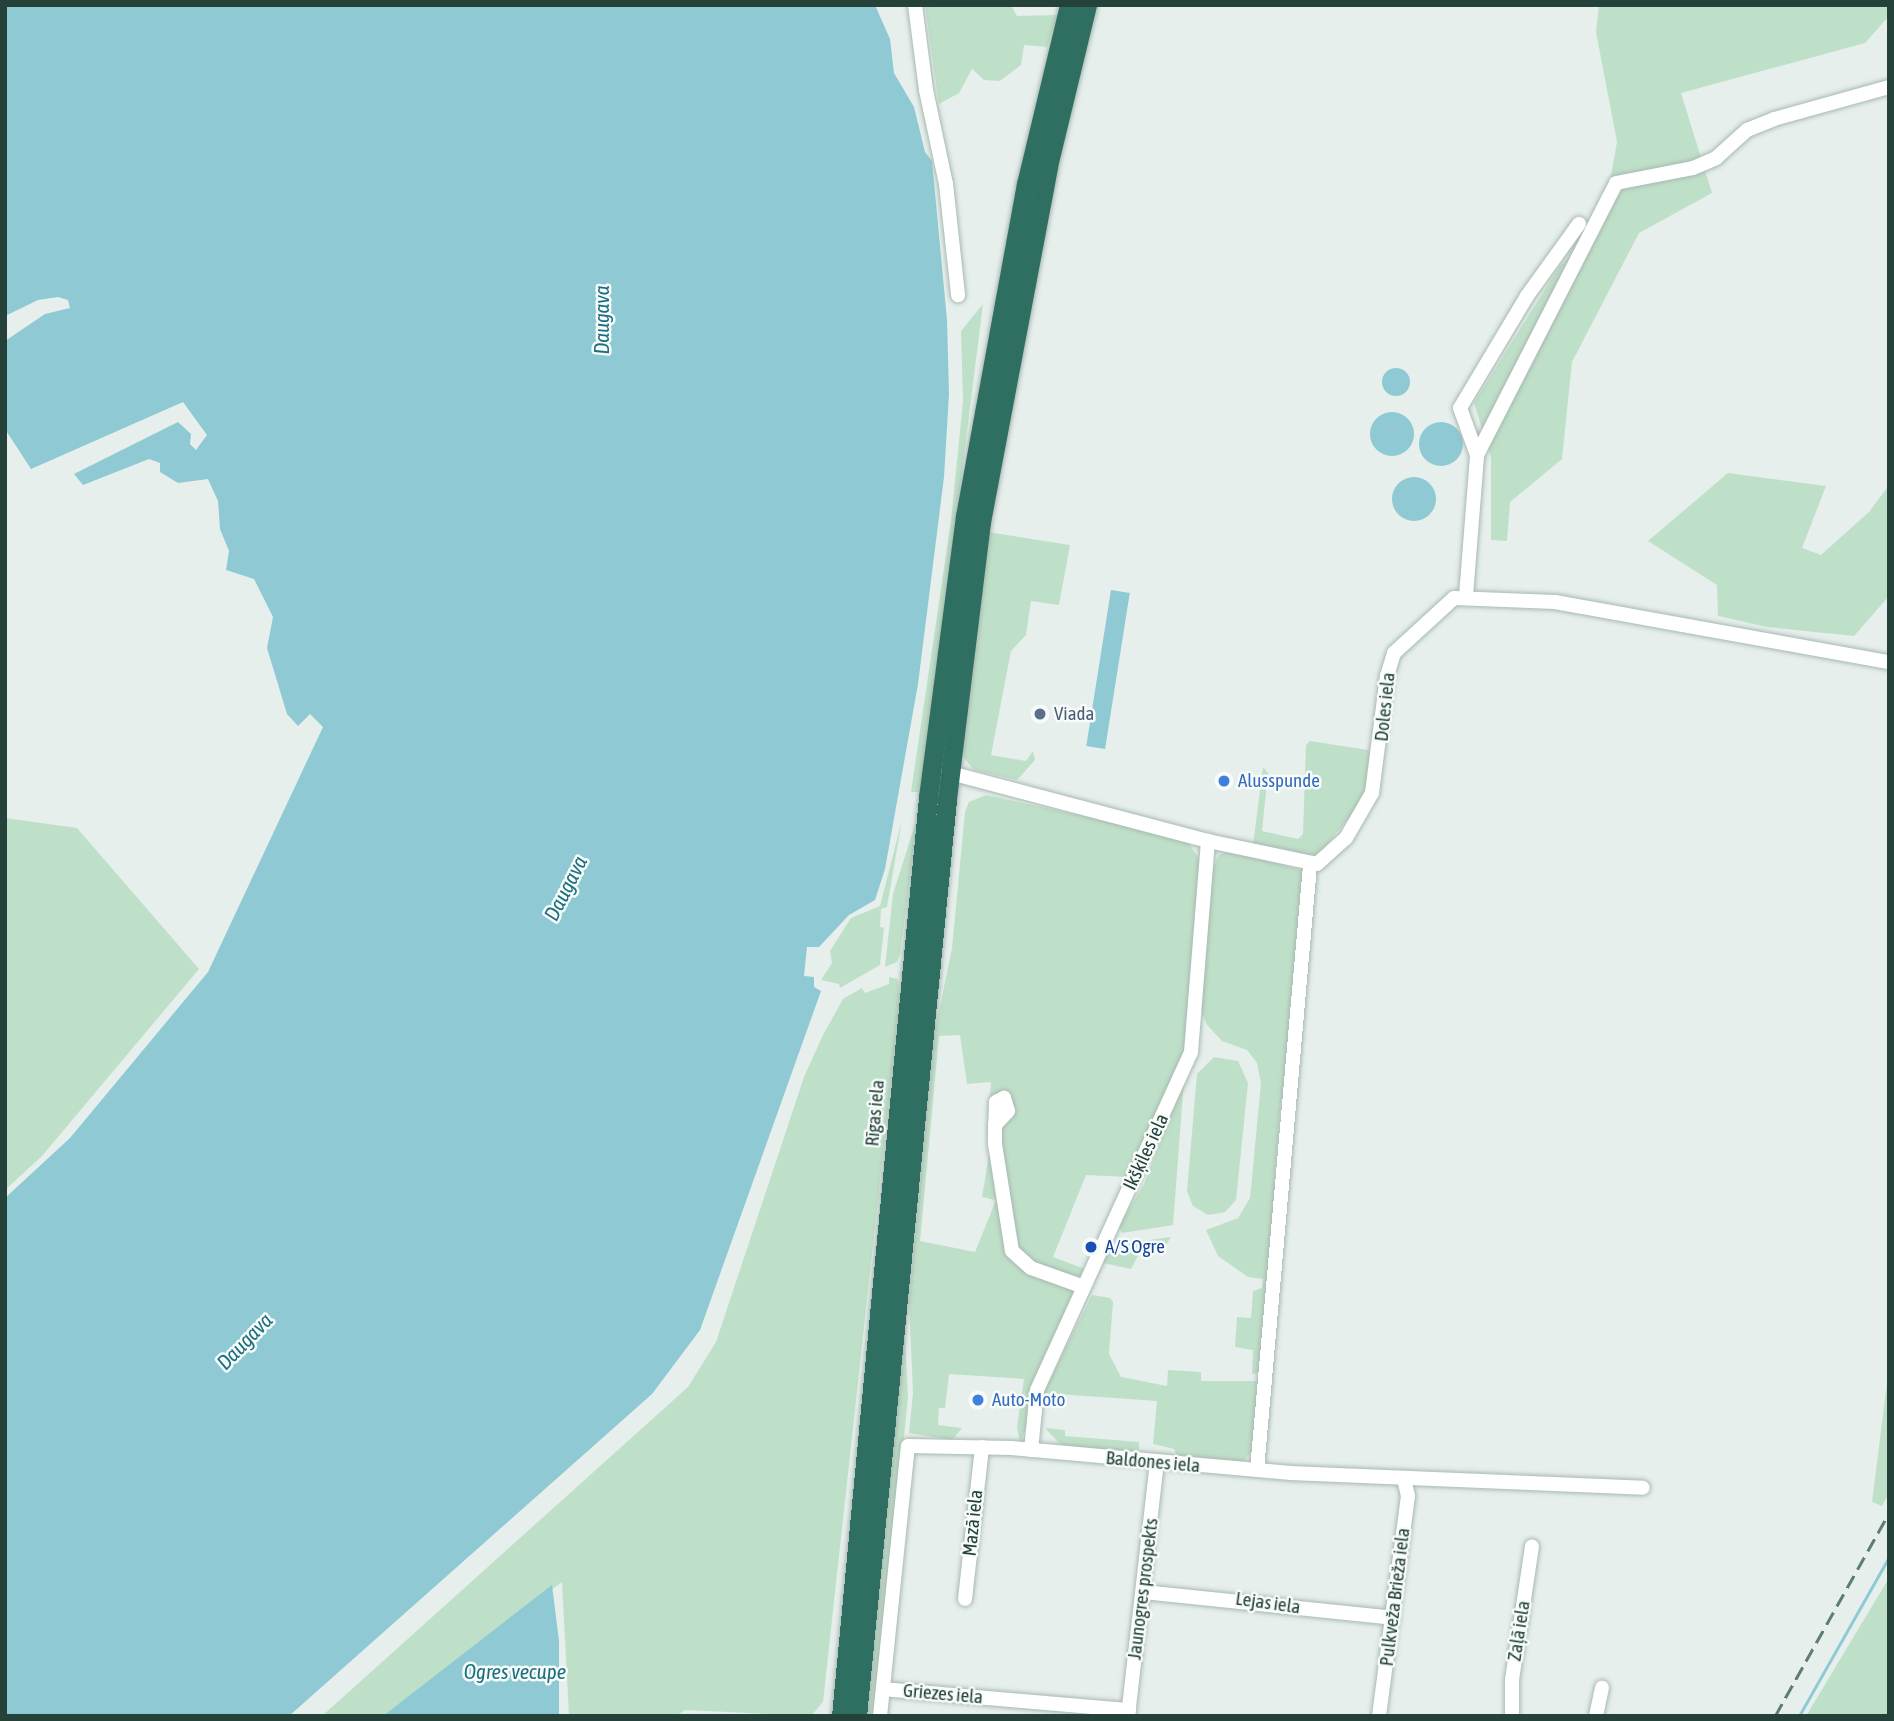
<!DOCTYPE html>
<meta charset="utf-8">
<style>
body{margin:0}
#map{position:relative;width:1894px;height:1721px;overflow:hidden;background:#e6efeb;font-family:"Asap Condensed",sans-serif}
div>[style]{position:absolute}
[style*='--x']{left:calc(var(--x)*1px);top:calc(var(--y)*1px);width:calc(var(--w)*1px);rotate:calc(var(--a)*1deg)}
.green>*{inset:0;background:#bfe0c8}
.water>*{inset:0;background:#8ec9d4;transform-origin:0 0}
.round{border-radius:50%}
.stream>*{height:2.5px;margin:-1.25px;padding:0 1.25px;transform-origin:1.25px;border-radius:1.25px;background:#8ec9d4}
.roads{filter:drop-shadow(0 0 2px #a8b8b2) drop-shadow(0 0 2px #a8b8b2)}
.minor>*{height:14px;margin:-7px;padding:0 7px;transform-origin:7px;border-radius:7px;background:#fff}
.highway>*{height:19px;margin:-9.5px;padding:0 9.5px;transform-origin:9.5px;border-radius:9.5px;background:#2f6f62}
.rail>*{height:2.5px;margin-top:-1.25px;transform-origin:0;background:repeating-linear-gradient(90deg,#5f7d75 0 14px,transparent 0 21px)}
.dots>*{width:19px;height:19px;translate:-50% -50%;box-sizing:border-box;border:4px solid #f7fbf9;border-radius:50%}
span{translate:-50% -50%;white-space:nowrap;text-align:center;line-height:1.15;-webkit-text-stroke:5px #f7fbf9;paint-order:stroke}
.street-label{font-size:19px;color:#24423a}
.service-label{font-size:19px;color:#4e5e75}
.left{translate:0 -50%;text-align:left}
.shop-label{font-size:19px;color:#366cbe}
.transit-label{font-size:19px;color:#164399}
.water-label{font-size:21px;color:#1c6f80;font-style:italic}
.frame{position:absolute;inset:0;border:7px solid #24423a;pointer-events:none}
</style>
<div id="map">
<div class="green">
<div style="clip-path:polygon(925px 5px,1011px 5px,1017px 16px,1058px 15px,1047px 47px,1024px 45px,1021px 65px,1000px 81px,984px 80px,972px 69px,959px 93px,939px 104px)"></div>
<div style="clip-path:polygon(1599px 5px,1889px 5px,1889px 16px,1865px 43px,1681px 93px,1712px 193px,1639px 233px,1572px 362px,1562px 459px,1510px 502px,1507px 541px,1491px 540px,1491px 457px,1474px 403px,1559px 267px,1595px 233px,1608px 192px,1617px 142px,1596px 32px)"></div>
<div style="clip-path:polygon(983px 304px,922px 792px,911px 792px,951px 521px,963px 401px,961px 331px)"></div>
<div style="clip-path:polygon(1728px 473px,1826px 486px,1802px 548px,1821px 555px,1869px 512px,1889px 485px,1889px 596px,1854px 636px,1767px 627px,1718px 616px,1717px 585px,1648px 541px)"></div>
<div style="clip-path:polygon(988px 532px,1070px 545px,1059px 605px,1031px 601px,1026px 635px,1011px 651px,991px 755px,1026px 761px,1033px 751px,1035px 760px,1017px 780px,974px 770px,964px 758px,961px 740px)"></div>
<div style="clip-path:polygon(1310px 741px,1368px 750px,1373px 758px,1371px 777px,1362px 802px,1320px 853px,1304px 857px,1253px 845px,1263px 767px,1268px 773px,1262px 831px,1298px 839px,1303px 834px,1306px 745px)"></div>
<div style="clip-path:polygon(986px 795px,1185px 838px,1202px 863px,1187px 1045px,1128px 1177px,1086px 1175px,1053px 1257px,1085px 1269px,1079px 1279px,1031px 1265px,1014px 1248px,999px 1134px,1013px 1102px,1009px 1094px,994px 1094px,991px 1133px,987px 1133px,991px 1082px,967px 1084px,960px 1035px,939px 1036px,920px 1241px,975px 1252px,996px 1200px,982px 1197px,990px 1149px,1009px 1253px,1075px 1291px,1029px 1394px,1028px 1423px,1020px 1443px,1017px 1427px,1024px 1379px,949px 1374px,945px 1408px,939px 1408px,938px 1425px,962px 1428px,952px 1440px,909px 1433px,913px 1393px,909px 1302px,934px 1036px,952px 948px,965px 812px,969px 802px)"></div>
<div style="clip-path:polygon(918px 815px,900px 955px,897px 962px,885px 967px,893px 894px)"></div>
<div style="clip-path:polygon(5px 818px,77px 828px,199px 969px,42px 1156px,5px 1190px)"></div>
<div style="clip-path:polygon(902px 820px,887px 907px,881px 909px,880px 927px,884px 928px,880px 965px,840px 988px,839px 984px,821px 980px,832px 963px,830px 951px,851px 918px,880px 906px)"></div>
<div style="clip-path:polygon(1231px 850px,1303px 871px,1288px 1090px,1281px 1099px,1274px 1183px,1280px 1184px,1262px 1371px,1258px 1373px,1252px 1374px,1253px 1350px,1235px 1347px,1237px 1317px,1251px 1318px,1253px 1291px,1262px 1288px,1263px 1279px,1248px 1277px,1218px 1256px,1206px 1230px,1238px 1218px,1250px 1198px,1261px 1083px,1257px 1063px,1247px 1050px,1222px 1041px,1207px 1025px,1201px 1011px,1212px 870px,1219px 855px)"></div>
<div style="clip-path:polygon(889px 977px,898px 979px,900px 998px,823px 1702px,811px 1716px,685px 1710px,676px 1716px,569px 1716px,562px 1582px,383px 1716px,322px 1716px,688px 1387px,716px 1342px,804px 1077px,823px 1035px,843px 999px,862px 988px,865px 993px,889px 984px)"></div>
<div style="clip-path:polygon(1214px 1057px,1238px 1061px,1248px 1083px,1236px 1200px,1225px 1212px,1208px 1215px,1193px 1206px,1187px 1191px,1197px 1074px)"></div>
<div style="clip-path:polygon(1184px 1080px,1173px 1225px,1122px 1233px,1119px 1226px,1144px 1184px)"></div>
<div style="clip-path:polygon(1171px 1237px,1164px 1248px,1141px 1250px,1131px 1269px,1103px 1263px,1105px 1253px,1114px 1245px)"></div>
<div style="clip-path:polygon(1092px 1295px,1110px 1298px,1113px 1302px,1109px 1354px,1121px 1377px,1167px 1386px,1168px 1370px,1201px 1372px,1201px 1381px,1256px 1381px,1261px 1390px,1253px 1450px,1241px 1464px,1178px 1458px,1174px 1449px,1153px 1444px,1157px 1401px,1043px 1393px)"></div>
<div style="clip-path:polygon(903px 1301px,908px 1396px,877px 1716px,865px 1716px)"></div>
<div style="clip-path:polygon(1889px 1367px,1889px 1493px,1882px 1506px,1872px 1502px)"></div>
<div style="clip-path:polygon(1045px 1428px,1065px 1430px,1065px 1436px,1139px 1442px,1139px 1454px,1077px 1449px,1060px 1444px)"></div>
<div style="clip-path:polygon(1889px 1578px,1889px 1716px,1806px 1716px)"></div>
</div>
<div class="water">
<div style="clip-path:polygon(5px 5px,875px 5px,890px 39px,894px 73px,914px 107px,925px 152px,932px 161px,947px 320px,949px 394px,944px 477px,918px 684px,885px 869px,875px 900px,849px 915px,819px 947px,807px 947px,804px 976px,814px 977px,814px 987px,821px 991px,700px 1330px,652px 1394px,289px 1716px,5px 1716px,5px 1198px,70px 1138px,208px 972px,323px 727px,310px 714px,298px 726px,287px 714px,267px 648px,273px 617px,254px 579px,226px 570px,229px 551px,220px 529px,218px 501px,208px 479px,178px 483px,160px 472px,160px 463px,149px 459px,83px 485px,74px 474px,178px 422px,191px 434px,190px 444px,196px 450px,207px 435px,183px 402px,31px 469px,5px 429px,5px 341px,45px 314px,70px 308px,68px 300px,58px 297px,38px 300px,5px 316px)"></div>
<div class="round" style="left:1382px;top:368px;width:28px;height:28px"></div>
<div class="round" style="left:1370px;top:412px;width:44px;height:44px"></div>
<div class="round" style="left:1419px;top:422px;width:44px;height:44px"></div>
<div class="round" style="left:1392px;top:477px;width:44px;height:44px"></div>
<div style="left:1111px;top:590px;width:19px;height:158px;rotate:9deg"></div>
<div style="clip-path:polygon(552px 1585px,559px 1641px,559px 1716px,383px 1716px)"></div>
</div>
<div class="stream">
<div style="--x:1799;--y:1716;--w:183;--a:-60.5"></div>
</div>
<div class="roads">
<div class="minor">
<div style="--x:915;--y:5;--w:86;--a:82.6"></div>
<div style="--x:926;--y:90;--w:96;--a:78"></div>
<div style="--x:946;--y:184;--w:112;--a:83.8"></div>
<div style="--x:1477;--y:455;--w:305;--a:-62.9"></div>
<div style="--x:1616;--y:183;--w:78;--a:-11"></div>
<div style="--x:1693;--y:168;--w:25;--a:-23"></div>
<div style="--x:1716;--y:158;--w:42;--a:-42.1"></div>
<div style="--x:1747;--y:130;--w:29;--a:-22"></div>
<div style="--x:1774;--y:119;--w:119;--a:-15.5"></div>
<div style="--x:1466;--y:596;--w:141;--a:-85.5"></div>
<div style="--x:1477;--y:455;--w:50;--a:-109.9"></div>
<div style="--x:1460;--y:408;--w:131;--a:-59.1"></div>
<div style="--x:1527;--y:296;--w:89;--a:-54.2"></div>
<div style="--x:943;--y:771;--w:274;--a:14.8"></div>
<div style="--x:1208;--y:841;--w:111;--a:11.9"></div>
<div style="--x:1317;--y:864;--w:39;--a:-42"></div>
<div style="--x:1346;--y:838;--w:52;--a:-60"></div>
<div style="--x:1372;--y:793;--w:118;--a:-82.7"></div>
<div style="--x:1387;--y:676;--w:24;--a:-73"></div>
<div style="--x:1394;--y:653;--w:81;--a:-42.5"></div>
<div style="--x:1454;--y:598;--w:101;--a:2.3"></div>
<div style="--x:1555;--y:602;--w:339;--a:10.2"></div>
<div style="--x:995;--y:1125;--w:19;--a:-47"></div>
<div style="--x:1008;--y:1111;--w:14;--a:-107"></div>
<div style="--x:1004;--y:1098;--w:9;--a:153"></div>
<div style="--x:996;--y:1102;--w:23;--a:92"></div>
<div style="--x:995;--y:1125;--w:19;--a:90"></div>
<div style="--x:995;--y:1144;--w:108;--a:81"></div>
<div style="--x:1012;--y:1251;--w:25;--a:42"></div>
<div style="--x:1031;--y:1268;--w:56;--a:19.7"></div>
<div style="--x:1031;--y:1450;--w:60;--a:-84.3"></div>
<div style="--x:1037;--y:1390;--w:371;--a:-65.5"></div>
<div style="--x:1191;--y:1052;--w:212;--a:-85.4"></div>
<div style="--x:1257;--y:1470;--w:607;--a:-84.99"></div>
<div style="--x:1143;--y:1592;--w:251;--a:5.9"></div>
<div style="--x:965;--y:1599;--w:153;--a:-83.6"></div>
<div style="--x:883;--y:1689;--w:247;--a:4.9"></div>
<div style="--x:880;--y:1716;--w:271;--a:-84.1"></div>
<div style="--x:908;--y:1446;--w:103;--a:1.1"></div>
<div style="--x:1011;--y:1448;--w:281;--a:5.1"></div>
<div style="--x:1291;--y:1473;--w:352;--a:2.4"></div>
<div style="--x:1128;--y:1716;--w:256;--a:-83.5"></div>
<div style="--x:1379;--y:1716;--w:222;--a:-82.5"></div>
<div style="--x:1408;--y:1496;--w:17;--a:-103"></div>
<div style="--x:1512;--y:1716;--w:36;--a:-90"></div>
<div style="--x:1512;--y:1680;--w:135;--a:-81.5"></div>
<div style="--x:1596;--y:1716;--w:29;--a:-78"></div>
</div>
<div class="highway">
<div style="--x:841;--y:1716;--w:923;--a:-84.59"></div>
<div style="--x:928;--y:797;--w:283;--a:-82.5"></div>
<div style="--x:965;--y:516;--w:338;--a:-79.6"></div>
<div style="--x:1026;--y:184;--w:184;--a:-76.5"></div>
<div style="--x:857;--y:1716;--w:921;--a:-84.39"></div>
<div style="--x:947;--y:799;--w:279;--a:-83"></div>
<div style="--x:981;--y:522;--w:362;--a:-79.3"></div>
<div style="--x:1048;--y:166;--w:166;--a:-76.4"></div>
</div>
</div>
<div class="rail">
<div style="--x:1775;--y:1716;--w:233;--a:-60.7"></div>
</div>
<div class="dots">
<div style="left:1040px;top:714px;background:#5c6f8a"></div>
<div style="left:1224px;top:781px;background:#3f7fe0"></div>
<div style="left:1091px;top:1247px;background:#1a4fb4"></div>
<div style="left:978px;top:1400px;background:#3f7fe0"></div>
</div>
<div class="street-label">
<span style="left:1385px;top:707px;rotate:-84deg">Doles iela</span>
<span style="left:875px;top:1113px;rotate:-85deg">Rīgas iela</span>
<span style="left:1146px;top:1152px;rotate:-65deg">Ikšķiles iela</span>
<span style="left:1153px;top:1462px;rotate:5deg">Baldones iela</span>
<span style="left:973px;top:1523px;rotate:-84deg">Mazā iela</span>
<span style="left:1143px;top:1589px;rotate:-83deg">Jaunogres prospekts</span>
<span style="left:1395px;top:1597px;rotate:-83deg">Pulkveža Brieža iela</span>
<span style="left:1268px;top:1603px;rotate:8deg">Lejas iela</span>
<span style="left:1519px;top:1631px;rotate:-81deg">Zaļā iela</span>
<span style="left:943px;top:1694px;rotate:5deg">Griezes iela</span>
</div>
<div class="service-label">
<span class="left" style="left:1054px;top:714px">Viada</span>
</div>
<div class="shop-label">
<span class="left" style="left:1238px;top:781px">Alusspunde</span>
<span class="left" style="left:992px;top:1400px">Auto-Moto</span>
</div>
<div class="transit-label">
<span class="left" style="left:1105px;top:1247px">A/S Ogre</span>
</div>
<div class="water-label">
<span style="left:601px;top:320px;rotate:-90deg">Daugava</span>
<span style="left:565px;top:888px;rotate:-63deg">Daugava</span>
<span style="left:244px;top:1341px;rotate:-46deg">Daugava</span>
<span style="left:515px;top:1671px">Ogres vecupe</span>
</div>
<div class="frame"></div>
</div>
